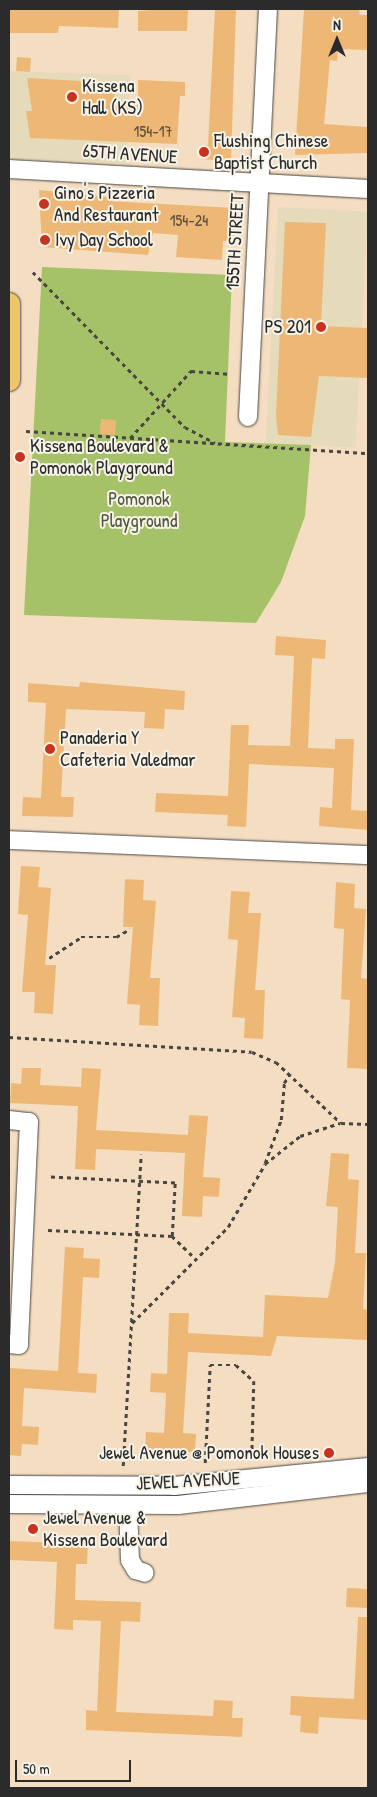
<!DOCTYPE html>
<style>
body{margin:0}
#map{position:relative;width:377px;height:1797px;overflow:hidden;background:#f4ddc1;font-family:"Patrick Hand",sans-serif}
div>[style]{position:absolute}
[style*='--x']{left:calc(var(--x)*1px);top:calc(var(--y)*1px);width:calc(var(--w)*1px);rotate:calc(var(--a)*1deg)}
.built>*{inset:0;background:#e5dbba;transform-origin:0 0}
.green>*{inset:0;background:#a5c269}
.building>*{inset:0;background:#edb876;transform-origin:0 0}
.path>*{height:2.5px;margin-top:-1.25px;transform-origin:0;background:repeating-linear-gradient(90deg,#494642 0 4px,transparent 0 8px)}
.roads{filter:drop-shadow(0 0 1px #494642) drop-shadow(0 0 1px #494642)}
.minor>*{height:18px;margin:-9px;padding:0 9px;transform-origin:9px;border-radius:9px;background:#fff}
.major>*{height:22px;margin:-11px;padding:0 11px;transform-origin:11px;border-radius:11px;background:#ecc669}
.dots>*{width:14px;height:14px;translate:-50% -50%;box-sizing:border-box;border:2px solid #f7f3e8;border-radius:50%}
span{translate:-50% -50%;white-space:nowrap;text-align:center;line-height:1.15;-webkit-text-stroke:4px #f7f3e8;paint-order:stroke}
.number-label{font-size:16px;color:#5c4e3e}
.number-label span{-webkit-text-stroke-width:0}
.poi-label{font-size:19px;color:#2b2b2b}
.left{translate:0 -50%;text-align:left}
.right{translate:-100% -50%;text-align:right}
.street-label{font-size:19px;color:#2b2b2b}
.park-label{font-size:19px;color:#50583e}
.frame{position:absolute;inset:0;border:10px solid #2b2b2b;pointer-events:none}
.north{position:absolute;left:312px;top:15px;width:50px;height:50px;-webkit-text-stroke:4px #f7f3e8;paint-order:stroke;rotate:0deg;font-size:14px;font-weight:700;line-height:20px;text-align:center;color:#2b2b2b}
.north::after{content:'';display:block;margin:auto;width:18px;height:22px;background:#2b2b2b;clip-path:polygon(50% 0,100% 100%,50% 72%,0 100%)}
.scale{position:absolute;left:15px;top:1760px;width:116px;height:22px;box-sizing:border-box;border:2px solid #2b2b2b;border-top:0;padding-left:6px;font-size:15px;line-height:18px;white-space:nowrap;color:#2b2b2b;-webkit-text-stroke:4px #f7f3e8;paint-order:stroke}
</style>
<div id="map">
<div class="built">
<div style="left:9px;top:71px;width:121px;height:88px;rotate:2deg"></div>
<div style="left:278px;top:207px;width:90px;height:236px;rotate:3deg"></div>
</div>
<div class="green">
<div style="clip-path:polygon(42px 267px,232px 275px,225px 442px,311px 445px,305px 516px,281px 582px,256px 623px,24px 615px)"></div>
</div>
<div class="building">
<div style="clip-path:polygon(9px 9px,119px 9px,118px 28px,59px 26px,58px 33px,9px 33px)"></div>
<div style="clip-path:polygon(163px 9px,188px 9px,187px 31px,138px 31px,138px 11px)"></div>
<div style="clip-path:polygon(215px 9px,236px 9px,231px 161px,201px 159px,202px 145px,208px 145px)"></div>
<div style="clip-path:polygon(304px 9px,359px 9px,360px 15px,368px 15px,368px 50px,338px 49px,337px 61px,330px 60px,324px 124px,368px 127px,368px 153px,295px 155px)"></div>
<div style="left:17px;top:57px;width:14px;height:14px;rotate:4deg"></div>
<div style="clip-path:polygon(27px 78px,115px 83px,114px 104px,138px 105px,138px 80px,185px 82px,185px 96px,180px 96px,177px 144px,30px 138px,26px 111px,32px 111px)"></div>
<div style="clip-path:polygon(39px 190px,108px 197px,108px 201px,234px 208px,233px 241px,223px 241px,222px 260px,176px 257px,178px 235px,153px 233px,148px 255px,42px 247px)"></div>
<div style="clip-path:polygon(285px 222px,326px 223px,321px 326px,368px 328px,368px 378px,319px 376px,311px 437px,278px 435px,276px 416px)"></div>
<div style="left:101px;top:419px;width:15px;height:15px;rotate:4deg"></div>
<div style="clip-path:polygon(276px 636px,326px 640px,325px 659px,312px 658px,308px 748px,335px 749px,335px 739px,354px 739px,351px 810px,368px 811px,368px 830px,319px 826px,320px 807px,332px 808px,334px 768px,249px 764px,246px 827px,227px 826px,228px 815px,155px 812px,156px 793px,228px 796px,231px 725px,249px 725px,248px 745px,290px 746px,294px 656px,275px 655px)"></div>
<div style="clip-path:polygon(80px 682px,185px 691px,184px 710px,165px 709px,164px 729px,144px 728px,145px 712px,66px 709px,61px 797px,74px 797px,73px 817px,22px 816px,23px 797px,41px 798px,46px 703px,28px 702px,28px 683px,79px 687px)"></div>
<div style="clip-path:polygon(21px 866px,40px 867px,38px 887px,51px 888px,45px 965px,56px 965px,53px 1014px,34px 1013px,35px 992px,22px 992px,28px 915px,18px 914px)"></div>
<div style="clip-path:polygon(125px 879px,144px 880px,143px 900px,156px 901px,150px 978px,160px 978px,158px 1026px,139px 1025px,140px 1005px,127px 1004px,133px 927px,123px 927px)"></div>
<div style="clip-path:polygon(336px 882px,355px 884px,354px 908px,366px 909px,361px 978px,368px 979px,368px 1069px,347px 1068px,350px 1000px,341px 999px,344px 929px,334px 928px)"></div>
<div style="clip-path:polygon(231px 891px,250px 892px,248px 913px,261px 913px,255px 990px,265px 990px,263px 1039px,244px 1038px,245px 1018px,232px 1017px,238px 940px,228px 939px)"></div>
<div style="clip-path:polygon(22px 1068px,41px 1068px,40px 1085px,81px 1087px,82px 1068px,101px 1069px,96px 1130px,188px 1135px,189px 1115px,208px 1116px,203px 1177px,220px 1178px,219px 1197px,203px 1196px,202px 1217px,182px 1216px,185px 1153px,96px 1149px,95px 1170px,75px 1169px,78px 1106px,10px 1103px,11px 1083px,21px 1084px)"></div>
<div style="clip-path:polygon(331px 1153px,349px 1154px,348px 1179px,359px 1180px,355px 1253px,366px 1253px,363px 1309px,368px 1310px,368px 1340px,277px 1336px,271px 1356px,188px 1352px,183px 1433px,196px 1434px,195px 1452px,145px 1451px,146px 1432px,164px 1433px,166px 1393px,150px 1392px,151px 1373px,167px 1374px,169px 1313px,189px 1313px,188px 1333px,263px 1337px,265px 1295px,328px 1298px,335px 1263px,338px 1207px,326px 1206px)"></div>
<div style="clip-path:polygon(65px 1247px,84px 1248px,83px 1258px,100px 1259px,99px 1278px,83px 1277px,78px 1373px,97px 1374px,96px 1393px,24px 1388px,22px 1426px,39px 1427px,38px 1445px,22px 1444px,21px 1456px,9px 1455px,9px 1368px,58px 1371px)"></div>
<div style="clip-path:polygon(9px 1541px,88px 1544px,87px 1564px,76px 1564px,75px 1600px,141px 1602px,140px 1622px,121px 1621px,116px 1712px,213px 1716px,214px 1700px,233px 1701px,232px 1718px,243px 1718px,242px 1737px,86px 1730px,86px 1710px,97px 1711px,101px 1621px,73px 1620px,73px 1630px,54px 1629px,57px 1562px,9px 1560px)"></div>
<div style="left:347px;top:1588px;width:21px;height:19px;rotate:3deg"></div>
<div style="clip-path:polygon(358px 1617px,368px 1617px,368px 1720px,319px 1717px,318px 1734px,300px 1732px,301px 1716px,290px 1715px,291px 1696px,354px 1699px)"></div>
</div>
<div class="path">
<div style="--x:33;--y:272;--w:217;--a:45.6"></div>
<div style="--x:185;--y:427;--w:34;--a:28"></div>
<div style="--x:26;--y:431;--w:343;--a:3.7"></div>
<div style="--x:130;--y:438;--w:91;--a:-47.7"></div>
<div style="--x:191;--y:371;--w:40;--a:4.3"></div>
<div style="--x:49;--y:958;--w:38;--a:-33"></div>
<div style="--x:81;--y:937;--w:35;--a:0"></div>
<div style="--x:116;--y:937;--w:16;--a:-30"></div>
<div style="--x:9;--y:1037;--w:243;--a:3.5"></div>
<div style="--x:252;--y:1052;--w:26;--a:23"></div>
<div style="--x:276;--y:1062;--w:89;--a:43.2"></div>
<div style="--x:341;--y:1123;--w:27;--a:2"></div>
<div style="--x:265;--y:1163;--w:46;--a:-69.6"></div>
<div style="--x:281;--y:1120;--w:37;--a:-85"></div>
<div style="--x:284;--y:1083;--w:11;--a:-56"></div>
<div style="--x:48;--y:1230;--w:124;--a:2.8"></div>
<div style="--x:172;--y:1236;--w:53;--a:-86.8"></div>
<div style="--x:175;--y:1183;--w:125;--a:-177.3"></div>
<div style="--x:172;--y:1236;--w:32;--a:44"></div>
<div style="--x:132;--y:1323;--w:136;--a:-45"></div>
<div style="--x:228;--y:1227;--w:73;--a:-59.6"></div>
<div style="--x:265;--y:1164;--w:45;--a:-38.7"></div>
<div style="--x:300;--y:1136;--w:42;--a:-18"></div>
<div style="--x:205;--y:1463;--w:98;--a:-87.1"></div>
<div style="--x:210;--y:1365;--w:26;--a:0"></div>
<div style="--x:236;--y:1365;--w:24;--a:42"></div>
<div style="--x:254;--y:1381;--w:77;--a:91.5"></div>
<div style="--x:123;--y:1466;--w:312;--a:-86.7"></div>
</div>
<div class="roads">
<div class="minor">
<div style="--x:9;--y:169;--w:360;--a:3.2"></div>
<div style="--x:248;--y:417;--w:408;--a:-87.2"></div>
<div style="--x:9;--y:840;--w:359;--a:2.4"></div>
<div style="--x:9;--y:1120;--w:20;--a:6"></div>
<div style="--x:29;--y:1122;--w:223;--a:92.6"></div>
<div style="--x:19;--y:1345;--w:10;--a:-174"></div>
<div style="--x:9;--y:1485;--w:165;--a:0.3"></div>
<div style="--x:174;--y:1486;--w:195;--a:-5.6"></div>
<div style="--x:9;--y:1504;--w:169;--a:0.3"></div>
<div style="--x:178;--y:1505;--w:191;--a:-6.6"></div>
<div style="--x:128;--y:1506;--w:54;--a:87.9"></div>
<div style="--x:130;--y:1560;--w:12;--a:59"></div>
<div style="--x:136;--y:1570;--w:9;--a:18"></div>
</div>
<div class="major">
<div style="--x:9;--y:304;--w:76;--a:90"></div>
</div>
</div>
<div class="dots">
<div style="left:72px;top:97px;background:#c8321e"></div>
<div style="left:204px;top:152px;background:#c8321e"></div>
<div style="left:44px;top:204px;background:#c8321e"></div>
<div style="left:45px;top:240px;background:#c8321e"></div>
<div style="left:321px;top:327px;background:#c8321e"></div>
<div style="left:20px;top:457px;background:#c8321e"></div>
<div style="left:50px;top:749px;background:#c8321e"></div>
<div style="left:329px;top:1453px;background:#c8321e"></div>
<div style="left:33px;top:1529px;background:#c8321e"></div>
</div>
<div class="number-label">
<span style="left:153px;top:131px">154-17</span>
<span style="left:189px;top:220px">154-24</span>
</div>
<div class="poi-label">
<span class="left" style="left:82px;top:97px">Kissena<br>Hall (KS)</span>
<span class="left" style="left:214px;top:152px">Flushing Chinese<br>Baptist Church</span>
<span class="left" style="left:54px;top:204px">Gino's Pizzeria<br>And Restaurant</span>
<span class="left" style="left:55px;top:240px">Ivy Day School</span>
<span class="right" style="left:311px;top:327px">PS 201</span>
<span class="left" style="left:30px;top:457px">Kissena Boulevard &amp;<br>Pomonok Playground</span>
<span class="left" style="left:60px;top:749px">Panaderia Y<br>Cafeteria Valedmar</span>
<span class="right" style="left:319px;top:1453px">Jewel Avenue @ Pomonok Houses</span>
<span class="left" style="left:43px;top:1529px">Jewel Avenue &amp;<br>Kissena Boulevard</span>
</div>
<div class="street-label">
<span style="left:130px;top:154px;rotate:4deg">65TH AVENUE</span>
<span style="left:235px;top:242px;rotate:-87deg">155TH STREET</span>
<span style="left:188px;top:1481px;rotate:-3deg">JEWEL AVENUE</span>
</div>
<div class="park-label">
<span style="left:139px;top:510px">Pomonok<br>Playground</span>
</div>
<div class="frame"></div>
<div class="north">N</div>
<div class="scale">50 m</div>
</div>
